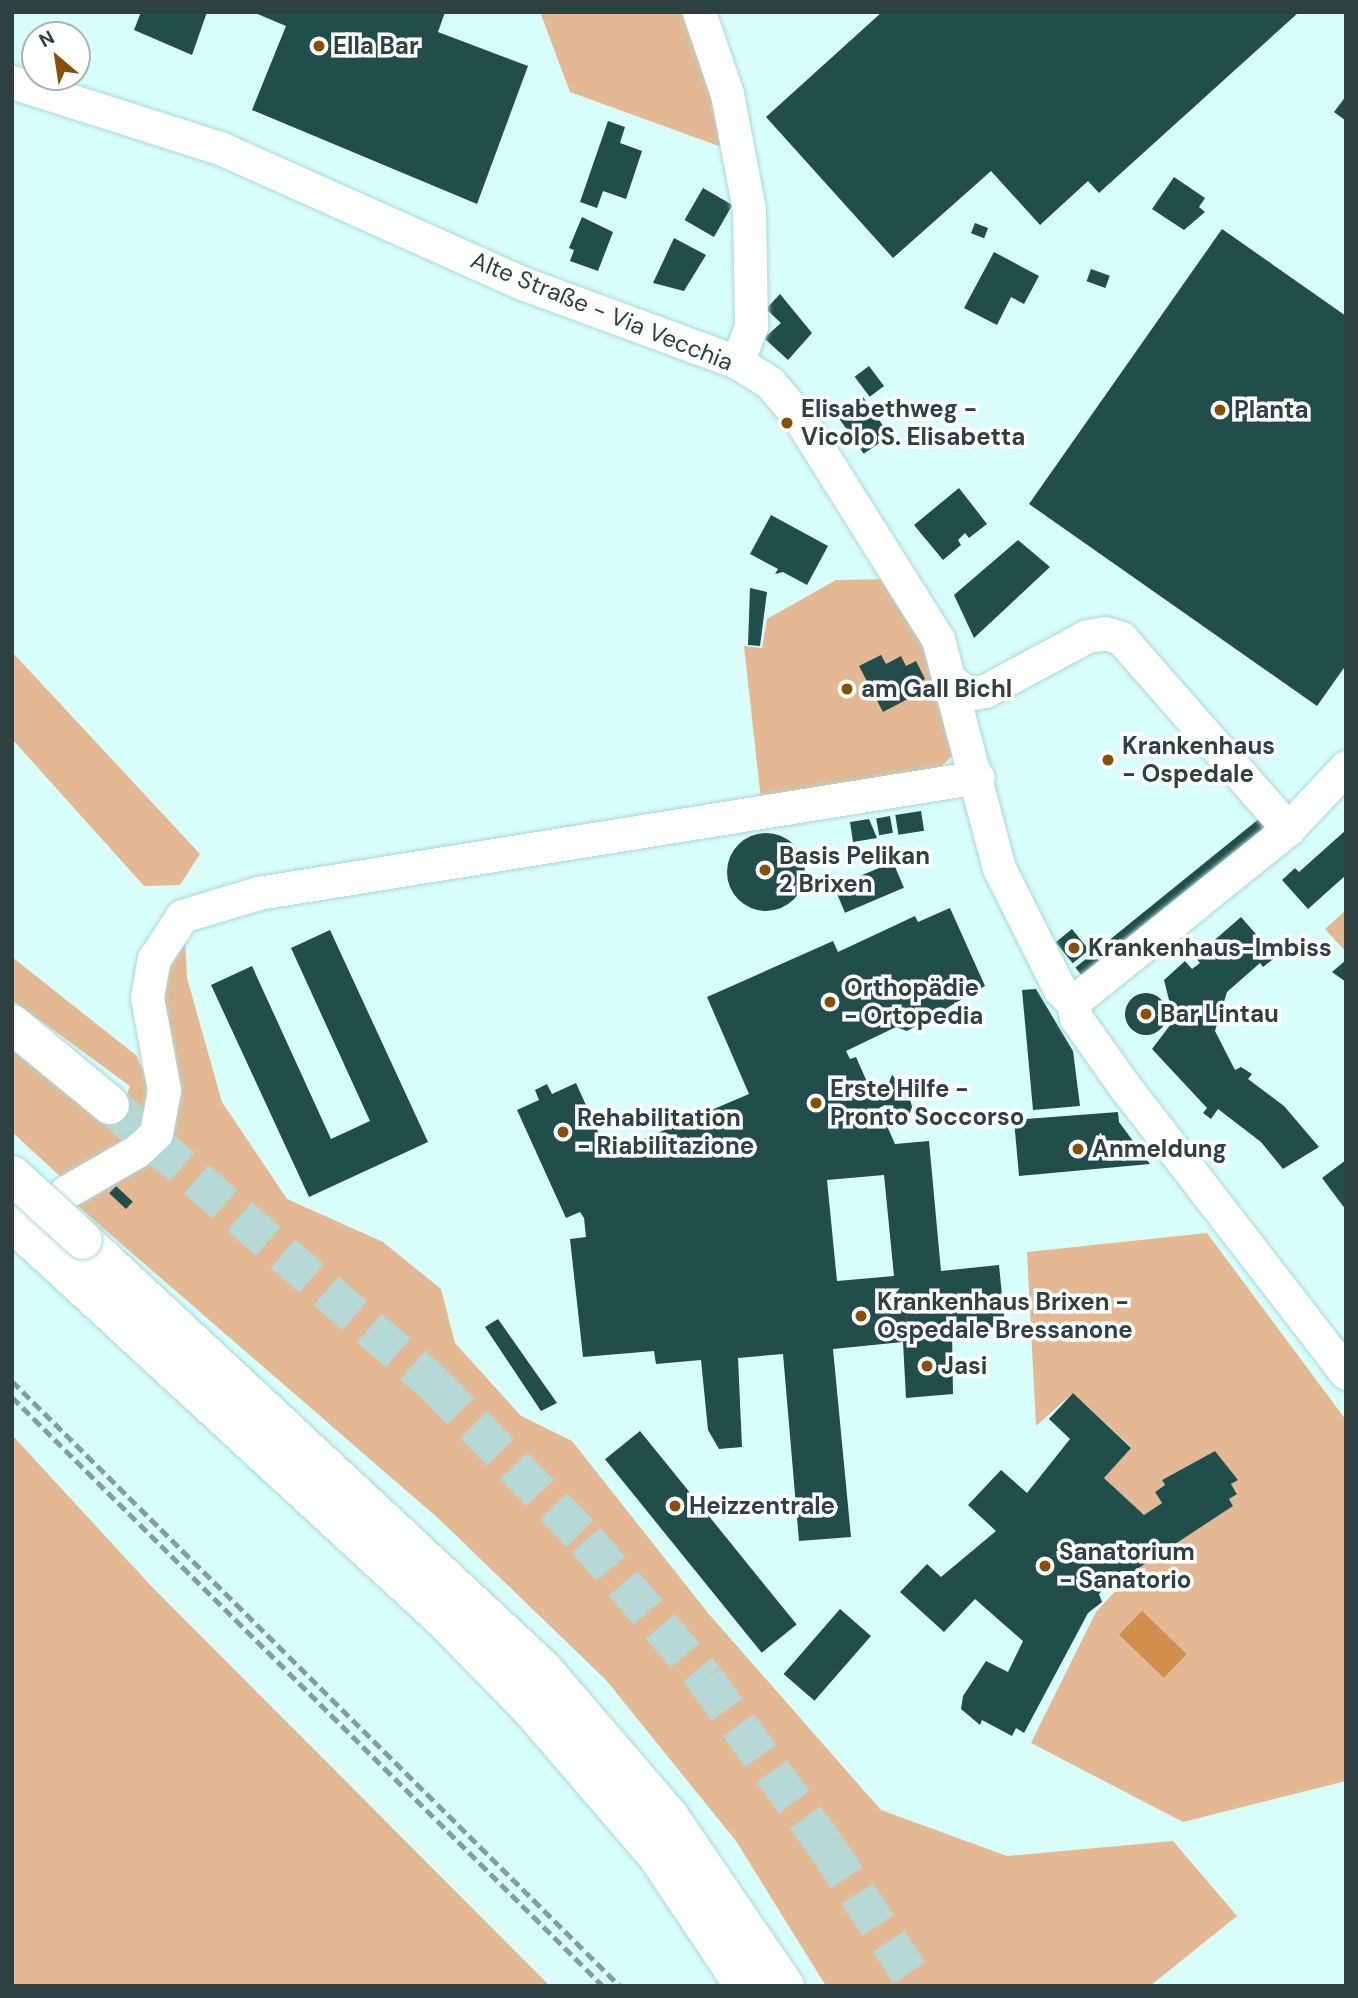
<!DOCTYPE html>
<meta charset="utf-8">
<style>
body{margin:0}
#map{position:relative;width:1358px;height:1998px;overflow:hidden;background:#d8fefc;font-family:"DM Sans",sans-serif}
div>[style]{position:absolute}
[style*='--x']{left:calc(var(--x)*1px);top:calc(var(--y)*1px);width:calc(var(--w)*1px);rotate:calc(var(--a)*1deg)}
.green>*{inset:0;background:#e4b892}
.water>*{inset:0;background:#d28e4c;transform-origin:0 0}
.building>*{inset:0;background:#214d4b;transform-origin:0 0}
.round{border-radius:50%}
.major-tunnel>*{height:38px;margin-top:-19px;transform-origin:0;background:repeating-linear-gradient(90deg,#b6d8d6 0 38px,transparent 0 57px)}
.roads{filter:drop-shadow(0 0 2px #a9d8d6) drop-shadow(0 0 2px #a9d8d6)}
.minor>*{height:33px;margin:-16.5px;padding:0 16.5px;transform-origin:16.5px;border-radius:16.5px;background:#fff}
.major>*{height:38px;margin:-19px;padding:0 19px;transform-origin:19px;border-radius:19px;background:#fff}
.highway>*{height:38px;margin:-19px;padding:0 19px;transform-origin:19px;border-radius:19px;background:#fff}
.rail>*{height:5px;margin-top:-2.5px;transform-origin:0;background:repeating-linear-gradient(90deg,#829f9d 0 10px,transparent 0 15px)}
.bridges{filter:drop-shadow(0 0 2px #a9d8d6) drop-shadow(0 0 2px #a9d8d6)}
.highway-bridge>*{height:38px;margin:-19px;padding:0 19px;transform-origin:19px;border-radius:19px;background:#fff}
.dots>*{width:19px;height:19px;translate:-50% -50%;box-sizing:border-box;border:4px solid #fff;border-radius:50%}
span{translate:-50% -50%;white-space:nowrap;text-align:center;line-height:1.15;-webkit-text-stroke:7px #fff;paint-order:stroke}
.poi-label{font-size:24px;color:#2e4140;font-weight:700}
.left{translate:0 -50%;text-align:left}
.street-label{font-size:24px;color:#2e4140}
.frame{position:absolute;inset:0;border:14px solid #2e4140;pointer-events:none}
.north{position:absolute;left:21px;top:21px;width:70px;height:70px;box-sizing:border-box;background:#fff;border:2px solid #abb3b3;border-radius:50%;rotate:331deg;font-size:19px;font-weight:700;line-height:28px;text-align:center;color:#2e4140}
.north::after{content:'';display:block;margin:auto;width:24px;height:32px;background:#894f07;clip-path:polygon(50% 0,100% 100%,50% 72%,0 100%)}
</style>
<div id="map">
<div class="green">
<div style="clip-path:polygon(540px 12px,707px 12px,741px 111px,750px 121px,727px 149px,570px 92px)"></div>
<div style="clip-path:polygon(895px 579px,934px 651px,954px 754px,940px 768px,761px 800px,744px 646px,762px 648px,767px 619px,836px 580px)"></div>
<div style="clip-path:polygon(12px 652px,200px 854px,180px 885px,144px 886px,12px 739px)"></div>
<div style="clip-path:polygon(1346px 910px,1346px 952px,1325px 929px)"></div>
<div style="clip-path:polygon(185px 938px,187px 978px,222px 1102px,287px 1199px,383px 1242px,441px 1289px,455px 1343px,521px 1416px,572px 1441px,708px 1613px,881px 1810px,1007px 1856px,1173px 1841px,1237px 1916px,1150px 1986px,826px 1986px,736px 1841px,606px 1680px,439px 1519px,73px 1202px,157px 1147px,160px 973px)"></div>
<div style="clip-path:polygon(12px 957px,137px 1056px,150px 1087px,142px 1130px,63px 1179px,12px 1132px,12px 1050px,98px 1120px,121px 1112px,130px 1086px,12px 1000px)"></div>
<div style="clip-path:polygon(1207px 1233px,1346px 1420px,1346px 1781px,1183px 1822px,1031px 1743px,1096px 1612px,1134px 1571px,1233px 1506px,1229px 1499px,1237px 1493px,1231px 1484px,1237px 1480px,1215px 1451px,1162px 1480px,1165px 1485px,1155px 1492px,1162px 1503px,1144px 1515px,1104px 1478px,1131px 1447px,1073px 1393px,1036px 1426px,1027px 1252px)"></div>
<div style="clip-path:polygon(12px 1435px,153px 1588px,550px 1986px,12px 1986px)"></div>
</div>
<div class="water">
<div style="left:1142px;top:1611px;width:62px;height:33px;rotate:44deg"></div>
</div>
<div class="building">
<div style="clip-path:polygon(141px 12px,207px 12px,192px 55px,134px 30px)"></div>
<div style="clip-path:polygon(253px 12px,445px 12px,438px 32px,528px 66px,477px 204px,252px 110px,286px 26px)"></div>
<div style="clip-path:polygon(882px 12px,1299px 12px,1099px 193px,1088px 181px,1040px 225px,991px 171px,893px 258px,766px 117px)"></div>
<div style="clip-path:polygon(1346px 96px,1346px 121px,1334px 112px)"></div>
<div style="clip-path:polygon(608px 121px,625px 127px,620px 143px,642px 151px,626px 199px,603px 191px,597px 208px,580px 202px)"></div>
<div style="clip-path:polygon(1174px 177px,1205px 198px,1199px 207px,1205px 212px,1184px 230px,1152px 209px)"></div>
<div style="left:703px;top:188px;width:34px;height:37px;rotate:30deg"></div>
<div style="clip-path:polygon(582px 217px,613px 232px,598px 271px,570px 261px,574px 250px,569px 248px)"></div>
<div style="left:975px;top:223px;width:14px;height:11px;rotate:21deg"></div>
<div style="clip-path:polygon(1222px 229px,1346px 316px,1346px 665px,1317px 706px,1029px 504px)"></div>
<div style="clip-path:polygon(674px 238px,706px 255px,684px 291px,653px 283px)"></div>
<div style="clip-path:polygon(994px 252px,1039px 276px,1024px 304px,1011px 297px,997px 325px,964px 308px)"></div>
<div style="left:1091px;top:269px;width:20px;height:13px;rotate:20deg"></div>
<div style="clip-path:polygon(780px 294px,812px 333px,788px 360px,764px 338px,781px 323px,766px 309px)"></div>
<div style="left:869px;top:366px;width:25px;height:18px;rotate:53deg"></div>
<div style="left:863px;top:397px;width:47px;height:32px;rotate:55deg"></div>
<div style="clip-path:polygon(959px 488px,987px 524px,969px 538px,965px 533px,958px 540px,961px 545px,943px 560px,914px 525px)"></div>
<div style="clip-path:polygon(771px 515px,828px 546px,807px 585px,783px 572px,775px 574px,778px 569px,750px 554px)"></div>
<div style="clip-path:polygon(1018px 540px,1050px 567px,974px 638px,954px 595px)"></div>
<div style="clip-path:polygon(750px 588px,767px 592px,760px 646px,748px 645px)"></div>
<div style="clip-path:polygon(881px 655px,886px 664px,901px 656px,906px 666px,916px 661px,925px 679px,918px 683px,923px 691px,883px 712px,859px 666px)"></div>
<div style="left:921px;top:811px;width:20px;height:26px;rotate:81deg"></div>
<div style="left:1265px;top:814px;width:14px;height:244px;rotate:51deg"></div>
<div style="left:890px;top:816px;width:17px;height:14px;rotate:80deg"></div>
<div style="clip-path:polygon(869px 819px,877px 838px,853px 842px,850px 822px)"></div>
<div style="clip-path:polygon(1346px 830px,1346px 875px,1308px 909px,1282px 880px,1295px 868px,1299px 872px)"></div>
<div class="round" style="left:727px;top:833px;width:78px;height:78px"></div>
<div style="left:893px;top:862px;width:28px;height:64px;rotate:67deg"></div>
<div style="clip-path:polygon(evenodd,950px 908px,985px 986px,907px 1031px,896px 1027px,846px 1051px,850px 1059px,856px 1057px,875px 1100px,884px 1095px,892px 1075px,908px 1091px,912px 1107px,904px 1128px,885px 1105px,879px 1108px,895px 1144px,929px 1141px,941px 1271px,999px 1265px,1005px 1326px,952px 1331px,953px 1394px,906px 1398px,903px 1342px,833px 1349px,851px 1537px,799px 1541px,783px 1354px,738px 1358px,742px 1447px,719px 1449px,708px 1430px,701px 1360px,656px 1364px,654px 1351px,583px 1357px,570px 1239px,586px 1237px,584px 1218px,580px 1212px,566px 1218px,517px 1110px,539px 1100px,535px 1090px,547px 1084px,552px 1094px,576px 1083px,608px 1154px,749px 1094px,707px 997px,833px 941px,838px 952px,915px 916px,918px 922px,950px 908px,884px 1175px,894px 1276px,837px 1281px,827px 1180px,884px 1175px)"></div>
<div style="clip-path:polygon(1241px 917px,1276px 957px,1263px 967px,1260px 963px,1227px 992px,1215px 1031px,1235px 1070px,1241px 1067px,1252px 1074px,1248px 1079px,1284px 1106px,1319px 1147px,1283px 1169px,1261px 1142px,1218px 1109px,1211px 1119px,1203px 1113px,1207px 1108px,1152px 1049px,1174px 1020px,1164px 980px,1185px 961px,1192px 969px,1200px 963px,1195px 957px)"></div>
<div style="left:1072px;top:929px;width:27px;height:21px;rotate:51deg"></div>
<div style="clip-path:polygon(330px 930px,428px 1142px,309px 1197px,211px 985px,252px 966px,331px 1139px,370px 1121px,291px 948px)"></div>
<div style="clip-path:polygon(1346px 960px,1346px 982px,1332px 972px)"></div>
<div style="clip-path:polygon(1036px 989px,1073px 1051px,1080px 1106px,1033px 1110px,1022px 990px)"></div>
<div class="round" style="left:1125px;top:993px;width:42px;height:42px"></div>
<div style="clip-path:polygon(1118px 1112px,1119px 1122px,1150px 1164px,1019px 1176px,1014px 1120px)"></div>
<div style="clip-path:polygon(1346px 1160px,1346px 1210px,1322px 1178px)"></div>
<div style="left:116px;top:1186px;width:23px;height:10px;rotate:43deg"></div>
<div style="clip-path:polygon(498px 1319px,557px 1403px,541px 1411px,485px 1327px)"></div>
<div style="clip-path:polygon(1073px 1393px,1131px 1448px,1104px 1478px,1144px 1515px,1162px 1503px,1155px 1492px,1165px 1485px,1162px 1480px,1215px 1451px,1238px 1480px,1231px 1484px,1237px 1494px,1229px 1499px,1233px 1506px,1134px 1571px,1121px 1571px,1099px 1594px,1102px 1602px,1088px 1613px,1024px 1733px,1016px 1728px,1012px 1736px,982px 1720px,980px 1725px,961px 1709px,963px 1696px,986px 1661px,1008px 1672px,1023px 1641px,975px 1599px,944px 1632px,900px 1592px,927px 1564px,941px 1577px,996px 1531px,968px 1505px,1001px 1470px,1027px 1493px,1070px 1439px,1049px 1419px)"></div>
<div style="left:640px;top:1431px;width:249px;height:45px;rotate:51deg"></div>
<div style="left:840px;top:1609px;width:41px;height:86px;rotate:41deg"></div>
</div>
<div class="major-tunnel">
<div style="--x:110;--y:1105;--w:428;--a:40.7"></div>
<div style="--x:434;--y:1384;--w:218;--a:45.7"></div>
<div style="--x:586;--y:1540;--w:183;--a:49.4"></div>
<div style="--x:705;--y:1679;--w:206;--a:54.1"></div>
<div style="--x:826;--y:1846;--w:168;--a:56.7"></div>
</div>
<div class="roads">
<div class="minor">
<div style="--x:699;--y:12;--w:87;--a:71.1"></div>
<div style="--x:727;--y:94;--w:117;--a:79.2"></div>
<div style="--x:749;--y:209;--w:118;--a:89"></div>
<div style="--x:751;--y:327;--w:38;--a:112"></div>
<div style="--x:12;--y:82;--w:218;--a:17.6"></div>
<div style="--x:220;--y:148;--w:331;--a:24.1"></div>
<div style="--x:522;--y:283;--w:229;--a:20.2"></div>
<div style="--x:737;--y:362;--w:39;--a:32"></div>
<div style="--x:770;--y:383;--w:43;--a:49.7"></div>
<div style="--x:798;--y:416;--w:263;--a:57.9"></div>
<div style="--x:938;--y:639;--w:237;--a:75.1"></div>
<div style="--x:999;--y:868;--w:136;--a:63.4"></div>
<div style="--x:1060;--y:990;--w:18;--a:43"></div>
<div style="--x:954;--y:683;--w:18;--a:38"></div>
<div style="--x:968;--y:694;--w:17;--a:-10"></div>
<div style="--x:985;--y:691;--w:116;--a:-28.3"></div>
<div style="--x:1087;--y:636;--w:18;--a:-9"></div>
<div style="--x:1105;--y:633;--w:17;--a:17"></div>
<div style="--x:1121;--y:638;--w:254;--a:48.8"></div>
<div style="--x:1073;--y:1002;--w:16;--a:79"></div>
<div style="--x:1076;--y:1018;--w:85;--a:54.6"></div>
<div style="--x:1125;--y:1087;--w:361;--a:52.3"></div>
<div style="--x:1073;--y:1002;--w:276;--a:-38.8"></div>
<div style="--x:1288;--y:829;--w:85;--a:-46.9"></div>
<div style="--x:66;--y:1192;--w:82;--a:-30"></div>
<div style="--x:137;--y:1151;--w:26;--a:-43"></div>
<div style="--x:156;--y:1133;--w:44;--a:-79.5"></div>
<div style="--x:164;--y:1090;--w:95;--a:-100.4"></div>
<div style="--x:147;--y:997;--w:39;--a:-80"></div>
<div style="--x:154;--y:959;--w:51;--a:-56.9"></div>
<div style="--x:182;--y:916;--w:79;--a:-16.8"></div>
<div style="--x:258;--y:893;--w:729;--a:-9.15"></div>
</div>
<div class="major">
<div style="--x:12;--y:1024;--w:127;--a:39.6"></div>
</div>
<div class="highway">
<div style="--x:12;--y:1222;--w:589;--a:42.66"></div>
<div style="--x:445;--y:1621;--w:123;--a:45.7"></div>
<div style="--x:531;--y:1709;--w:194;--a:49.4"></div>
<div style="--x:657;--y:1856;--w:156;--a:56.2"></div>
<div style="--x:83;--y:1240;--w:629;--a:43"></div>
<div style="--x:543;--y:1669;--w:194;--a:49.4"></div>
<div style="--x:669;--y:1816;--w:206;--a:55.7"></div>
</div>
</div>
<div class="rail">
<div style="--x:12;--y:1381;--w:858;--a:44.86"></div>
<div style="--x:12;--y:1397;--w:834;--a:44.9"></div>
</div>
<div class="bridges">
<div class="highway-bridge">
<div style="--x:12;--y:1175;--w:96;--a:42.5"></div>
</div>
</div>
<div class="dots">
<div style="left:319px;top:46px;background:#894f07"></div>
<div style="left:1220px;top:410px;background:#894f07"></div>
<div style="left:787px;top:423px;background:#894f07"></div>
<div style="left:847px;top:689px;background:#894f07"></div>
<div style="left:1108px;top:760px;background:#894f07"></div>
<div style="left:765px;top:870px;background:#894f07"></div>
<div style="left:1074px;top:948px;background:#894f07"></div>
<div style="left:830px;top:1002px;background:#894f07"></div>
<div style="left:1146px;top:1014px;background:#894f07"></div>
<div style="left:816px;top:1103px;background:#894f07"></div>
<div style="left:563px;top:1132px;background:#894f07"></div>
<div style="left:1078px;top:1149px;background:#894f07"></div>
<div style="left:861px;top:1316px;background:#894f07"></div>
<div style="left:927px;top:1366px;background:#894f07"></div>
<div style="left:675px;top:1506px;background:#894f07"></div>
<div style="left:1045px;top:1566px;background:#894f07"></div>
</div>
<div class="poi-label">
<span class="left" style="left:333px;top:46px">Ella Bar</span>
<span class="left" style="left:801px;top:423px">Elisabethweg -<br>Vicolo S. Elisabetta</span>
<span class="left" style="left:1234px;top:410px">Planta</span>
<span class="left" style="left:861px;top:689px">am Gall Bichl</span>
<span class="left" style="left:1122px;top:760px">Krankenhaus<br>- Ospedale</span>
<span class="left" style="left:779px;top:870px">Basis Pelikan<br>2 Brixen</span>
<span class="left" style="left:1088px;top:948px">Krankenhaus-Imbiss</span>
<span class="left" style="left:844px;top:1002px">Orthopädie<br>- Ortopedia</span>
<span class="left" style="left:1160px;top:1014px">Bar Lintau</span>
<span class="left" style="left:830px;top:1103px">Erste Hilfe -<br>Pronto Soccorso</span>
<span class="left" style="left:577px;top:1132px">Rehabilitation<br>- Riabilitazione</span>
<span class="left" style="left:1092px;top:1149px">Anmeldung</span>
<span class="left" style="left:877px;top:1316px">Krankenhaus Brixen -<br>Ospedale Bressanone</span>
<span class="left" style="left:941px;top:1366px">Jasi</span>
<span class="left" style="left:689px;top:1506px">Heizzentrale</span>
<span class="left" style="left:1059px;top:1566px">Sanatorium<br>- Sanatorio</span>
</div>
<div class="street-label">
<span style="left:602px;top:311px;rotate:22deg">Alte Straße - Via Vecchia</span>
</div>
<div class="frame"></div>
<div class="north">N</div>
</div>
